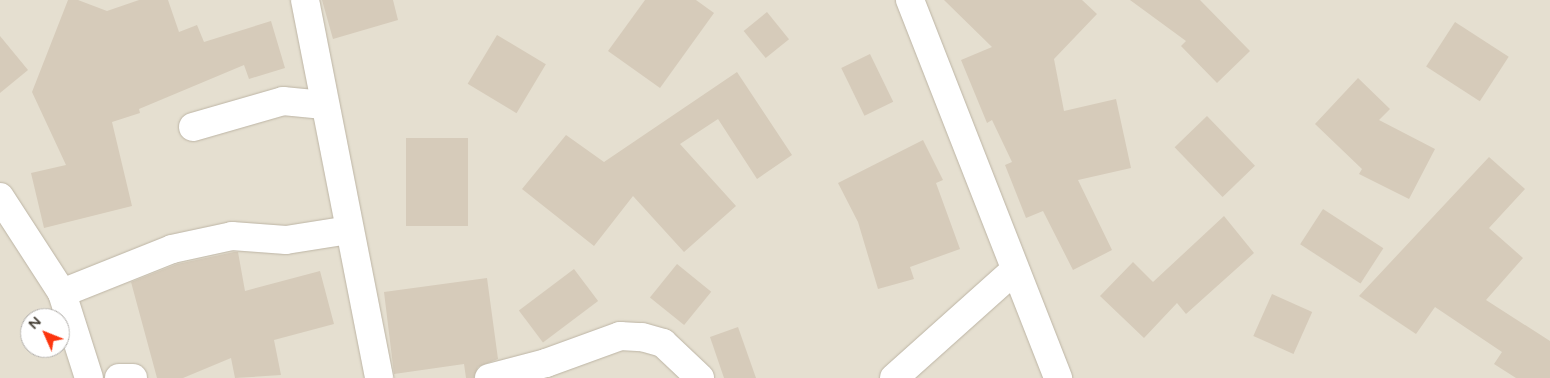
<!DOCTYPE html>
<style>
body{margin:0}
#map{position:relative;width:1550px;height:378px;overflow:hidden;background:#f1ede2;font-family:"Varela Round",sans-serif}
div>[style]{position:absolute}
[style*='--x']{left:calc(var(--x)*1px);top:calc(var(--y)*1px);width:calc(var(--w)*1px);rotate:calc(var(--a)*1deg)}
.residential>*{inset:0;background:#e5dfd0}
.building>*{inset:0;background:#d6cbba;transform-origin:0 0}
.roads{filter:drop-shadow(0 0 1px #bdb5a5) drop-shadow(0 0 1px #bdb5a5)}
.street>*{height:28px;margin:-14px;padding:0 14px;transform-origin:14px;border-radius:14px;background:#fff}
span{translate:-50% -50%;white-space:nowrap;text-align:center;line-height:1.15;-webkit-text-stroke:4px #fff;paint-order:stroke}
.north{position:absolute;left:20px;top:308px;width:50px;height:50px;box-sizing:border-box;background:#fff;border:1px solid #b4b1ad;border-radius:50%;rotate:314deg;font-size:14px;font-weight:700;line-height:20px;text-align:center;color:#433d33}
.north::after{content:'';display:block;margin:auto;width:18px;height:22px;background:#fc350e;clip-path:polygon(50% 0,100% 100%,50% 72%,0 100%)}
</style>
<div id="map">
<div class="residential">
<div style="clip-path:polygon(evenodd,0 0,1550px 0,1550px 378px,0 378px,0 0,30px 318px,60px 318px,60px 348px,30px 348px,30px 318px)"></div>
</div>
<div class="building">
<div style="clip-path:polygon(68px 0,78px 0,107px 11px,139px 0,168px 0,179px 32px,197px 25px,204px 42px,271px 21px,285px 68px,249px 79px,244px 65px,139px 109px,140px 113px,112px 122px,132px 206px,44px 228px,31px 173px,66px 165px,32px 92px)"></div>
<div style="clip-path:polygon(322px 0,393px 0,398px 20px,333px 39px)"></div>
<div style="clip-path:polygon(645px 0,696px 0,714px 13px,660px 88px,608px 51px)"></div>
<div style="clip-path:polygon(944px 0,1082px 0,1097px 14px,1054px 59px,1064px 111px,1116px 99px,1131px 168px,1078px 180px,1112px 250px,1073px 270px,1043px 211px,1026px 218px,1005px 165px,1012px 162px,992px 120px,987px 123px,961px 60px,992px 47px)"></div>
<div style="clip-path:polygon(1130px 0,1200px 0,1250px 51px,1217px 83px,1181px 46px,1186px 41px)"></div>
<div style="left:767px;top:12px;width:35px;height:30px;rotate:51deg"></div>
<div style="left:1455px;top:22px;width:64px;height:53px;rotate:33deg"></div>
<div style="left:497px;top:35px;width:57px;height:57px;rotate:31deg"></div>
<div style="clip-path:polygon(0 36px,28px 70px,0 93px)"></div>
<div style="left:870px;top:54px;width:53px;height:32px;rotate:64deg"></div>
<div style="clip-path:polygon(737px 72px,792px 155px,757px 179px,718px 119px,680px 144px,736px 206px,684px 252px,633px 196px,594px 246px,522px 189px,566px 135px,604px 162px)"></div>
<div style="clip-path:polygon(1358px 78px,1390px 109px,1379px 120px,1435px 149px,1409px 199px,1359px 174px,1362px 169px,1315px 124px)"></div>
<div style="left:1207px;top:116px;width:69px;height:45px;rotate:46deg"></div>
<div style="left:406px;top:138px;width:62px;height:88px"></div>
<div style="clip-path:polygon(923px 140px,943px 180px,936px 183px,960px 249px,910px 267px,914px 279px,878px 289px,858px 222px,838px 183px)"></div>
<div style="clip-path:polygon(1489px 157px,1525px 189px,1489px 228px,1523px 258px,1486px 300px,1550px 341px,1550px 378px,1516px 378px,1494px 364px,1502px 352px,1435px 307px,1416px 334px,1359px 296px)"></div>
<div style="left:1323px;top:209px;width:72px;height:42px;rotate:33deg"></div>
<div style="clip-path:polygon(1224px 216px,1254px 253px,1186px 314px,1177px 303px,1144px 338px,1100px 296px,1133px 262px,1153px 282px)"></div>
<div style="clip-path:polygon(234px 252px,238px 252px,245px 291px,320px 271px,334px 324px,274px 340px,281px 375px,235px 378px,231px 358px,183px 378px,157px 378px,131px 282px,177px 264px)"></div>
<div style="left:677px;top:264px;width:44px;height:43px;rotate:39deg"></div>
<div style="left:574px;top:269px;width:40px;height:69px;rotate:53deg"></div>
<div style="clip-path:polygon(487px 278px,498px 359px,478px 367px,474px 378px,466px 378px,464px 364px,394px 374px,384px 292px)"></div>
<div style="left:1272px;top:294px;width:44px;height:46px;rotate:24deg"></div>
<div style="clip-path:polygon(738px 327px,756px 378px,724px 378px,710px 337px)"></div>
</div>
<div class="roads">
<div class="street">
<div style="--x:305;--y:0;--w:385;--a:78.9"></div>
<div style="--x:910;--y:0;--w:406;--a:68.6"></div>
<div style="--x:193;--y:127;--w:94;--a:-16.1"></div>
<div style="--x:283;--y:101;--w:41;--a:5.6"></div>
<div style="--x:0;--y:197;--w:114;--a:57.1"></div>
<div style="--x:62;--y:293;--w:118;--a:-21.8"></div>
<div style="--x:172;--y:249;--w:61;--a:-12.2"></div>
<div style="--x:232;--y:236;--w:54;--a:4.2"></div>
<div style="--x:286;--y:240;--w:64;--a:-9"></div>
<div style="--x:62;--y:293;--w:89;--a:72.4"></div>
<div style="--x:119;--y:378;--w:14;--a:0"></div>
<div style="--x:489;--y:378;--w:59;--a:-14.7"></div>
<div style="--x:546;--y:363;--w:79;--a:-20"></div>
<div style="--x:620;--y:336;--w:22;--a:3"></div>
<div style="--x:642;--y:337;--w:22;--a:16"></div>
<div style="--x:663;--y:343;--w:51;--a:43.4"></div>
<div style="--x:894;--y:378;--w:162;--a:-41.8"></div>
</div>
</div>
<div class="north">N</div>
</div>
